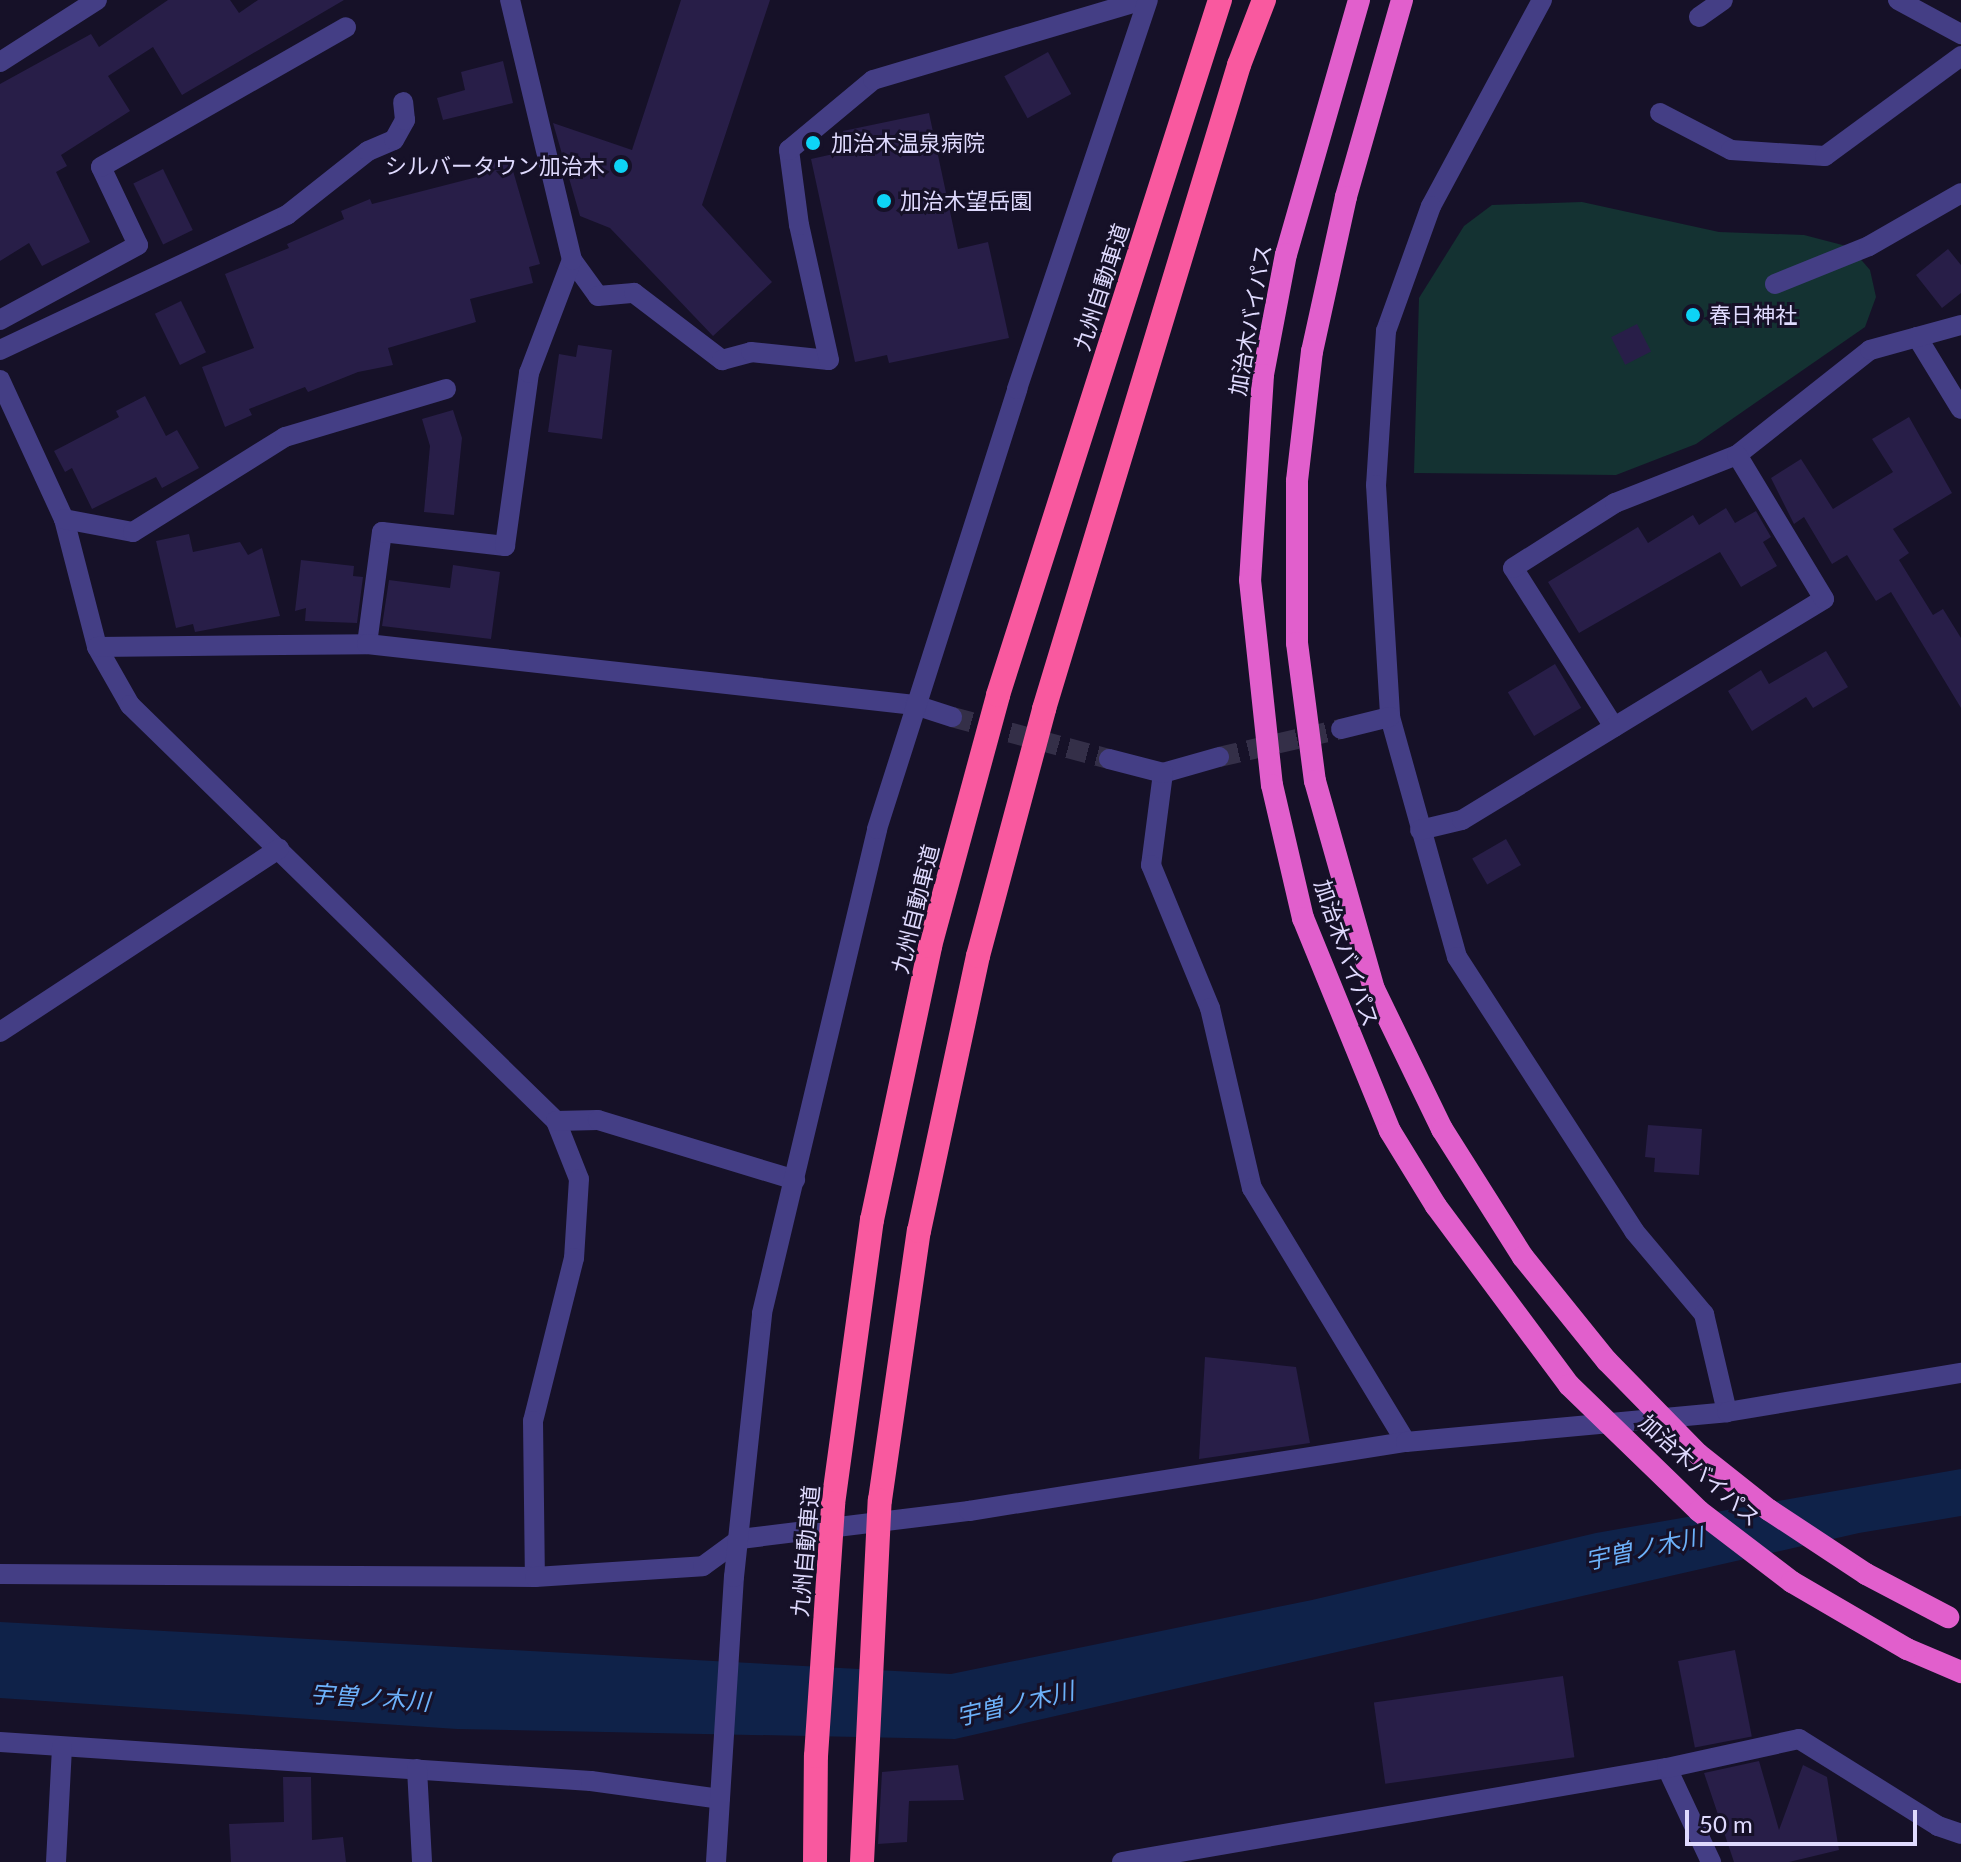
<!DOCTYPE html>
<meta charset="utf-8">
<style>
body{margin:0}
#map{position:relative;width:1961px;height:1862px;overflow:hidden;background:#161128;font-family:Lato,"Noto Sans JP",sans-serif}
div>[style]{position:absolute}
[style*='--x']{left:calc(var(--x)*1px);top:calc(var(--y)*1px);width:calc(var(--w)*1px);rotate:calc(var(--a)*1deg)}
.green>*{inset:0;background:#143232}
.water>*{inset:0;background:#0f2249}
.building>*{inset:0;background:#281e48;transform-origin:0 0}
.minor-tunnel>*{height:20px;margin-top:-10px;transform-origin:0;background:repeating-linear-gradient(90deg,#342f48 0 20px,transparent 0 30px)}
.minor>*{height:20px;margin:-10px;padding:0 10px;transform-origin:10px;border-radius:10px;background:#443e85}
.trunk>*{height:22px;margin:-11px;padding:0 11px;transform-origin:11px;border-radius:11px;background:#e15fcc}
.motorway>*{height:24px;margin:-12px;padding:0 12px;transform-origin:12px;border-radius:12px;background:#f9599f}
.trunk-bridge>*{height:22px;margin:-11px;padding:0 11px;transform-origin:11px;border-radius:11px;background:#e15fcc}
.motorway-bridge>*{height:24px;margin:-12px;padding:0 12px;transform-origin:12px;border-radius:12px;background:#f9599f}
.dots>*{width:22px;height:22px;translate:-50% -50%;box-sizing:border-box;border:4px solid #161128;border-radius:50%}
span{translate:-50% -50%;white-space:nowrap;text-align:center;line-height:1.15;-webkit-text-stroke:6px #161128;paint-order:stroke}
.poi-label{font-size:22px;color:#dfdafe}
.left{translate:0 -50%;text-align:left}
.right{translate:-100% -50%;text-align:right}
.street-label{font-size:22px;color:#dfdafe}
.water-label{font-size:24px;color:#6cb1fa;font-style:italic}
.scale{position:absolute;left:1685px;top:1810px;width:232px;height:36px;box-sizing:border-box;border:4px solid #dfdafe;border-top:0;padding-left:10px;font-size:24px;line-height:28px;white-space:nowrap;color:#dfdafe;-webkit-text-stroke:6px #161128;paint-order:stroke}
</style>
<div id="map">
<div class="green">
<div style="clip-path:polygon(1582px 202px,1719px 232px,1804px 235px,1850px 247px,1870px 270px,1876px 297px,1865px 327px,1696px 444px,1616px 475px,1414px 473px,1419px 298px,1464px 226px,1492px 205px)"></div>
</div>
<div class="water">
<div style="clip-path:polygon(1961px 1469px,1961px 1516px,1859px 1533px,955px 1739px,457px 1729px,0 1698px,0 1622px,951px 1674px,1312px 1600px,1596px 1533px)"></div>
</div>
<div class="building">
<div style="clip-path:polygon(168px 0,230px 0,239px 13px,258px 0,344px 0,182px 95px,153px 47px,108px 76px,130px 111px,61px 155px,67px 166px,56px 172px,90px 242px,42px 266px,29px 243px,0 261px,0 84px,91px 34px,99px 47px)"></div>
<div style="clip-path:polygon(681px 0,770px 0,702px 205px,772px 282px,713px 336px,610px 228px,580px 216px,553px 123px,632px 150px)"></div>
<div style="left:1048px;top:52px;width:48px;height:50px;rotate:61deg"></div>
<div style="clip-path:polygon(503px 61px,513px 103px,443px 120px,437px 98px,465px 90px,461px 72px)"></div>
<div style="clip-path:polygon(929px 113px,958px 249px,988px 242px,1009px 338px,889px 363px,887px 355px,855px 362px,811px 159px,838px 153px,836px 144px,845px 143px,843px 131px)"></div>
<div style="clip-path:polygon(509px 157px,540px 264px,529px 267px,533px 283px,470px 299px,476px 322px,388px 348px,393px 365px,358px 372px,308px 392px,305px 387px,249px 409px,252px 415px,225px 427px,202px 367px,254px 348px,225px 274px,289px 248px,287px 244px,344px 219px,341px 211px,370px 199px,372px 204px,481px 176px,478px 164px)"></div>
<div style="left:163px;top:169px;width:68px;height:33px;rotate:64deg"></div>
<div style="clip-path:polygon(1948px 249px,1961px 265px,1961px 293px,1942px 308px,1916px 275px)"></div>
<div style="left:181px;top:301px;width:57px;height:29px;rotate:64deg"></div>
<div style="left:1637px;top:324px;width:31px;height:29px;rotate:63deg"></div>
<div style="clip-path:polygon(578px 345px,612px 350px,602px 439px,548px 432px,559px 354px,576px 357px)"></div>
<div style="clip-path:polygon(145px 396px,166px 436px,177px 430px,199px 468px,162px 488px,156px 477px,92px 509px,72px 468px,65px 472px,54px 451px,119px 417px,116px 411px)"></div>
<div style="clip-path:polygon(453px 410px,462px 438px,454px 515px,424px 512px,430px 446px,422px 419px)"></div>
<div style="clip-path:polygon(1909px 417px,1952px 493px,1893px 529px,1909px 553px,1899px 560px,1933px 615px,1943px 609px,1961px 638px,1961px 708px,1891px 592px,1876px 601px,1847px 555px,1832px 564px,1804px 517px,1794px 524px,1771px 478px,1801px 459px,1833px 509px,1893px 472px,1872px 439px)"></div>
<div style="clip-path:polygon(1726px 508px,1735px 523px,1756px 511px,1771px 537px,1763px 542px,1777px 566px,1741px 587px,1720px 552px,1579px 633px,1548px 582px,1638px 527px,1648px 543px,1693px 515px,1699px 525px)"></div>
<div style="clip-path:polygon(189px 534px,193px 552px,240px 542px,248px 555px,262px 548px,280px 616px,195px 632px,193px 624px,176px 628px,156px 541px)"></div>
<div style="clip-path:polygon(301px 560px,354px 566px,353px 576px,363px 577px,357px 623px,305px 621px,306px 608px,295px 611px)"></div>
<div style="clip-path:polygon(453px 565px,500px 572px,491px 639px,382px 626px,389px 580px,450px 588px)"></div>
<div style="clip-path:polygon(1826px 651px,1848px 687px,1813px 708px,1806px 697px,1752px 731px,1728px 691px,1761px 670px,1769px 684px)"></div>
<div style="left:1555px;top:664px;width:51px;height:55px;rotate:59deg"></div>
<div style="left:1506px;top:839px;width:30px;height:39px;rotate:60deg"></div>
<div style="clip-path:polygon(1648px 1125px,1702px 1129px,1699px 1175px,1654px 1172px,1655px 1158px,1645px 1157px)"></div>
<div style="clip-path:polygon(1205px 1357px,1296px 1367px,1310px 1443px,1199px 1459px)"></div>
<div style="left:1735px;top:1650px;width:88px;height:58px;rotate:79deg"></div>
<div style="left:1563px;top:1676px;width:82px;height:191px;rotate:82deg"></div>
<div style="clip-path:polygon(1759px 1761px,1779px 1830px,1803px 1765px,1827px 1777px,1839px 1850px,1789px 1862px,1734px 1862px,1704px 1773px)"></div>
<div style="clip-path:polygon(958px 1765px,964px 1800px,909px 1801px,907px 1842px,878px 1844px,882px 1772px)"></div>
<div style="clip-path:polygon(283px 1777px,311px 1777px,312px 1840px,343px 1837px,346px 1862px,231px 1862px,229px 1824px,284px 1822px)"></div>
</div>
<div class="minor-tunnel">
<div style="--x:952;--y:717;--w:163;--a:15"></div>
<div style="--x:1219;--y:757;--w:125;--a:-12.9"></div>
</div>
<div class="minor">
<div style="--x:1542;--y:0;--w:234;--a:118.3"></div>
<div style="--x:1431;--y:206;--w:133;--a:109.8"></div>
<div style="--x:1386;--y:331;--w:154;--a:93.7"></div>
<div style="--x:1376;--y:485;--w:232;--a:86.5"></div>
<div style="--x:1390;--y:717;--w:249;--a:74.4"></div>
<div style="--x:1457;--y:957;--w:326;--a:57.1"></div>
<div style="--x:1634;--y:1231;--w:109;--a:49.9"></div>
<div style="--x:1704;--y:1314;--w:101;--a:76.8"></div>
<div style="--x:1898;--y:0;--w:72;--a:28.4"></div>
<div style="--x:1699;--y:17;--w:29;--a:-35"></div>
<div style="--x:0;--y:62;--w:115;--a:-32.6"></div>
<div style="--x:1660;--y:113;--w:80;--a:27.5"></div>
<div style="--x:1731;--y:150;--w:94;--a:3.7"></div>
<div style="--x:1825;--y:156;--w:169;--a:-36.3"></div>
<div style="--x:572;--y:260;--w:44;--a:54.2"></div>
<div style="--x:598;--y:296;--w:36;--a:-5"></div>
<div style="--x:634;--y:293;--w:111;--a:37.3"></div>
<div style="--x:722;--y:360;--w:30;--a:-15"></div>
<div style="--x:751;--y:352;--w:78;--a:5.9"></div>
<div style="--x:829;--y:360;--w:138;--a:-102.5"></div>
<div style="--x:799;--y:225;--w:76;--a:-97.6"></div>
<div style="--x:789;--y:150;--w:109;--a:-39.8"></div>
<div style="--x:873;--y:80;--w:282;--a:-16.5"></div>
<div style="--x:1775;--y:284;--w:101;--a:-22"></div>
<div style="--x:1869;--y:246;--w:106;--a:-29.9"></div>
<div style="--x:0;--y:320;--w:157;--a:-28.5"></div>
<div style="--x:138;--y:245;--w:86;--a:-115.4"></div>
<div style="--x:101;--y:167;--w:282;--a:-29.7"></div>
<div style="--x:1917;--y:337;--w:84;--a:58.6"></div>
<div style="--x:0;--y:350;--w:317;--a:-25.2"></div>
<div style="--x:287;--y:215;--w:103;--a:-38.3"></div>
<div style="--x:368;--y:151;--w:28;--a:-23"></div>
<div style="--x:394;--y:140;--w:23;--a:-61"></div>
<div style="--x:405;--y:120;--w:18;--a:-96"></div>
<div style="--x:0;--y:380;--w:153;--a:65.3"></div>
<div style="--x:64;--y:519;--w:132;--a:75.5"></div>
<div style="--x:97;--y:647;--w:67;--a:60.4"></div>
<div style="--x:130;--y:705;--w:595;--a:44.32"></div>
<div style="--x:556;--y:1121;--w:62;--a:68.4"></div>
<div style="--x:579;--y:1179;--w:79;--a:93.6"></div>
<div style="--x:574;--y:1258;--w:168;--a:104.1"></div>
<div style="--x:533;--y:1421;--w:156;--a:89.3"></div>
<div style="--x:64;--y:519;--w:70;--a:10.7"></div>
<div style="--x:133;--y:532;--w:179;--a:-32"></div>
<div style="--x:285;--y:437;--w:168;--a:-16.6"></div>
<div style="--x:367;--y:644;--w:113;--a:-82.4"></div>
<div style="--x:382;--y:532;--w:124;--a:6.5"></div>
<div style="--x:505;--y:546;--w:175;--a:-82.1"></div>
<div style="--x:529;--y:373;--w:121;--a:-69.2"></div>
<div style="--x:572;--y:260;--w:267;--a:-103.4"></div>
<div style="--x:97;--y:647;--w:270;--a:-0.6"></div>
<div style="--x:367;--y:644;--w:551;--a:6.35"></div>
<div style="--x:915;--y:705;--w:39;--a:18"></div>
<div style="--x:1614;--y:727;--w:188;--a:-122.4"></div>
<div style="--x:1513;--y:568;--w:121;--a:-32.5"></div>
<div style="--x:1615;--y:503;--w:131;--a:-21.5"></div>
<div style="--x:1737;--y:455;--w:169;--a:-38.3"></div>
<div style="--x:1870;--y:350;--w:94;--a:-15.4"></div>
<div style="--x:1341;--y:729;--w:50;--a:-13.8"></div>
<div style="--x:1219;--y:757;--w:58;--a:164.1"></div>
<div style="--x:1163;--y:773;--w:93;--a:97.4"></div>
<div style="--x:1151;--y:865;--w:155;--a:67.6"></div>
<div style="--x:1210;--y:1008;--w:185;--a:76.9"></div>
<div style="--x:1252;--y:1188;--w:297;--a:58.8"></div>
<div style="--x:1109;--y:759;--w:56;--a:14.5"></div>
<div style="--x:1420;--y:830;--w:43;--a:-13.4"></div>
<div style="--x:1462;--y:820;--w:424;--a:-31.4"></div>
<div style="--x:1824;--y:599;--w:168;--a:-121.1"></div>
<div style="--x:0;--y:1032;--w:334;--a:-33.3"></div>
<div style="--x:556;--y:1121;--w:42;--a:-1.4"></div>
<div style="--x:598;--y:1120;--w:206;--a:16.9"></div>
<div style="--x:0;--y:1574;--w:535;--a:0.32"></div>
<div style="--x:535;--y:1577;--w:168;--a:-3.7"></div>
<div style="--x:703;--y:1566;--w:46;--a:-36.1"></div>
<div style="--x:740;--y:1539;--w:231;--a:-7"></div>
<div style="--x:969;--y:1511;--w:442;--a:-9"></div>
<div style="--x:1406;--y:1442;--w:322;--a:-5.3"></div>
<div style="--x:1727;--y:1412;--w:237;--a:-9.5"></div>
<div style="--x:0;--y:1742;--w:592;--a:3.78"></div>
<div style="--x:591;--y:1781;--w:130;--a:7.9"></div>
<div style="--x:1667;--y:1768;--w:104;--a:64.9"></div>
<div style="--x:417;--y:1769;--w:93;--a:86.9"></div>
<div style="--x:56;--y:1862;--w:115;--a:-87"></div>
<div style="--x:716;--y:1862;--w:286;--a:-86.4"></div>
<div style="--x:734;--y:1577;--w:265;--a:-83.9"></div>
<div style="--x:762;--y:1313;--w:497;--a:-76.6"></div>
<div style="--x:877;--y:829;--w:462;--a:-72.3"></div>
<div style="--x:1017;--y:389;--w:410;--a:-71.4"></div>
<div style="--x:1122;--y:1862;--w:553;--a:-9.79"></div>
<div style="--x:1667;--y:1768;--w:135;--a:-12.4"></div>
<div style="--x:1799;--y:1739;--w:164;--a:32"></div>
<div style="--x:1938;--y:1826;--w:24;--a:19"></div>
</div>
<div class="trunk">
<div style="--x:1359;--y:0;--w:264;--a:106"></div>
<div style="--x:1286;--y:254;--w:123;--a:100.8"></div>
<div style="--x:1263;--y:375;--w:205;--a:93.6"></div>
<div style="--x:1250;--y:580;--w:206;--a:83.9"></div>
<div style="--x:1272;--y:785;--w:137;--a:76.9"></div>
<div style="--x:1303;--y:918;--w:230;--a:67.8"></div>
<div style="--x:1390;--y:1131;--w:88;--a:58.5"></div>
<div style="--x:1436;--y:1206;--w:223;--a:53.4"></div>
<div style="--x:1402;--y:0;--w:205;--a:105.9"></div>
<div style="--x:1346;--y:197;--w:158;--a:102.4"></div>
<div style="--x:1312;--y:351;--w:131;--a:96.6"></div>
<div style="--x:1297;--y:481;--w:162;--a:90"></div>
<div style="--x:1297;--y:643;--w:139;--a:82.6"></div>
<div style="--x:1315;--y:781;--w:216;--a:74.2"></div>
<div style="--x:1374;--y:989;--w:156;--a:64.1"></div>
<div style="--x:1442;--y:1129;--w:151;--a:57.7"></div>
<div style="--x:1523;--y:1257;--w:134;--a:51.1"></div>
<div style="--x:1907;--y:1649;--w:59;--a:23.1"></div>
</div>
<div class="motorway">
<div style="--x:880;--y:1500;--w:272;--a:-81.8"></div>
<div style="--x:919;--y:1231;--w:281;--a:-77.9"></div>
<div style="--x:978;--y:956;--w:256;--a:-75"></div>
<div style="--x:1044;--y:709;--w:673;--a:-73.15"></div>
<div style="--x:1239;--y:65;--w:70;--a:-69"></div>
<div style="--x:833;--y:1504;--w:287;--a:-82.2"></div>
<div style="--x:872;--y:1220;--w:280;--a:-78"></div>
<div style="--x:930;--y:946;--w:260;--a:-74.8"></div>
<div style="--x:998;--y:695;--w:730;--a:-72.29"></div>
</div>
<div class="trunk-bridge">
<div style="--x:1607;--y:1361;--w:130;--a:45.6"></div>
<div style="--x:1698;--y:1454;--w:90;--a:38.3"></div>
<div style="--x:1769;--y:1510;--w:116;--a:33.4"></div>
<div style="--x:1866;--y:1574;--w:93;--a:27.7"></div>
<div style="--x:1569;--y:1385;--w:181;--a:44.1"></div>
<div style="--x:1699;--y:1511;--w:117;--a:37.4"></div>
<div style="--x:1792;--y:1582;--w:133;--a:30.2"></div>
</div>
<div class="motorway-bridge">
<div style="--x:815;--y:1862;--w:106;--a:-89.5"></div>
<div style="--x:816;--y:1756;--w:253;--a:-86.1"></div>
<div style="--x:862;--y:1862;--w:362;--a:-87.2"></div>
</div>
<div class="dots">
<div style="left:813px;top:143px;background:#0dd4f6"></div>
<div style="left:621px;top:166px;background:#0dd4f6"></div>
<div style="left:884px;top:201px;background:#0dd4f6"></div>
<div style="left:1693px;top:315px;background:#0dd4f6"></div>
</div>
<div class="poi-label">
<span class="left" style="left:831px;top:143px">加治木温泉病院</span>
<span class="right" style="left:605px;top:166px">シルバータウン加治木</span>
<span class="left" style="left:900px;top:201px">加治木望岳園</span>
<span class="left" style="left:1709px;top:315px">春日神社</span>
</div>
<div class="street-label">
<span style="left:1101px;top:287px;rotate:-72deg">九州自動車道</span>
<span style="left:1250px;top:320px;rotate:-80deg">加治木バイパス</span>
<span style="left:915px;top:909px;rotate:-76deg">九州自動車道</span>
<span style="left:1347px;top:953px;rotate:71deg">加治木バイパス</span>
<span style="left:1700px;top:1470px;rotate:42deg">加治木バイパス</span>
<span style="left:805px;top:1551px;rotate:-85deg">九州自動車道</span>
</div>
<div class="water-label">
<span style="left:1644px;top:1548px;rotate:-12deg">宇曽ノ木川</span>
<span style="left:370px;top:1697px;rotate:4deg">宇曽ノ木川</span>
<span style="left:1015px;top:1703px;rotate:-13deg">宇曽ノ木川</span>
</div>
<div class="scale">50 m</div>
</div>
